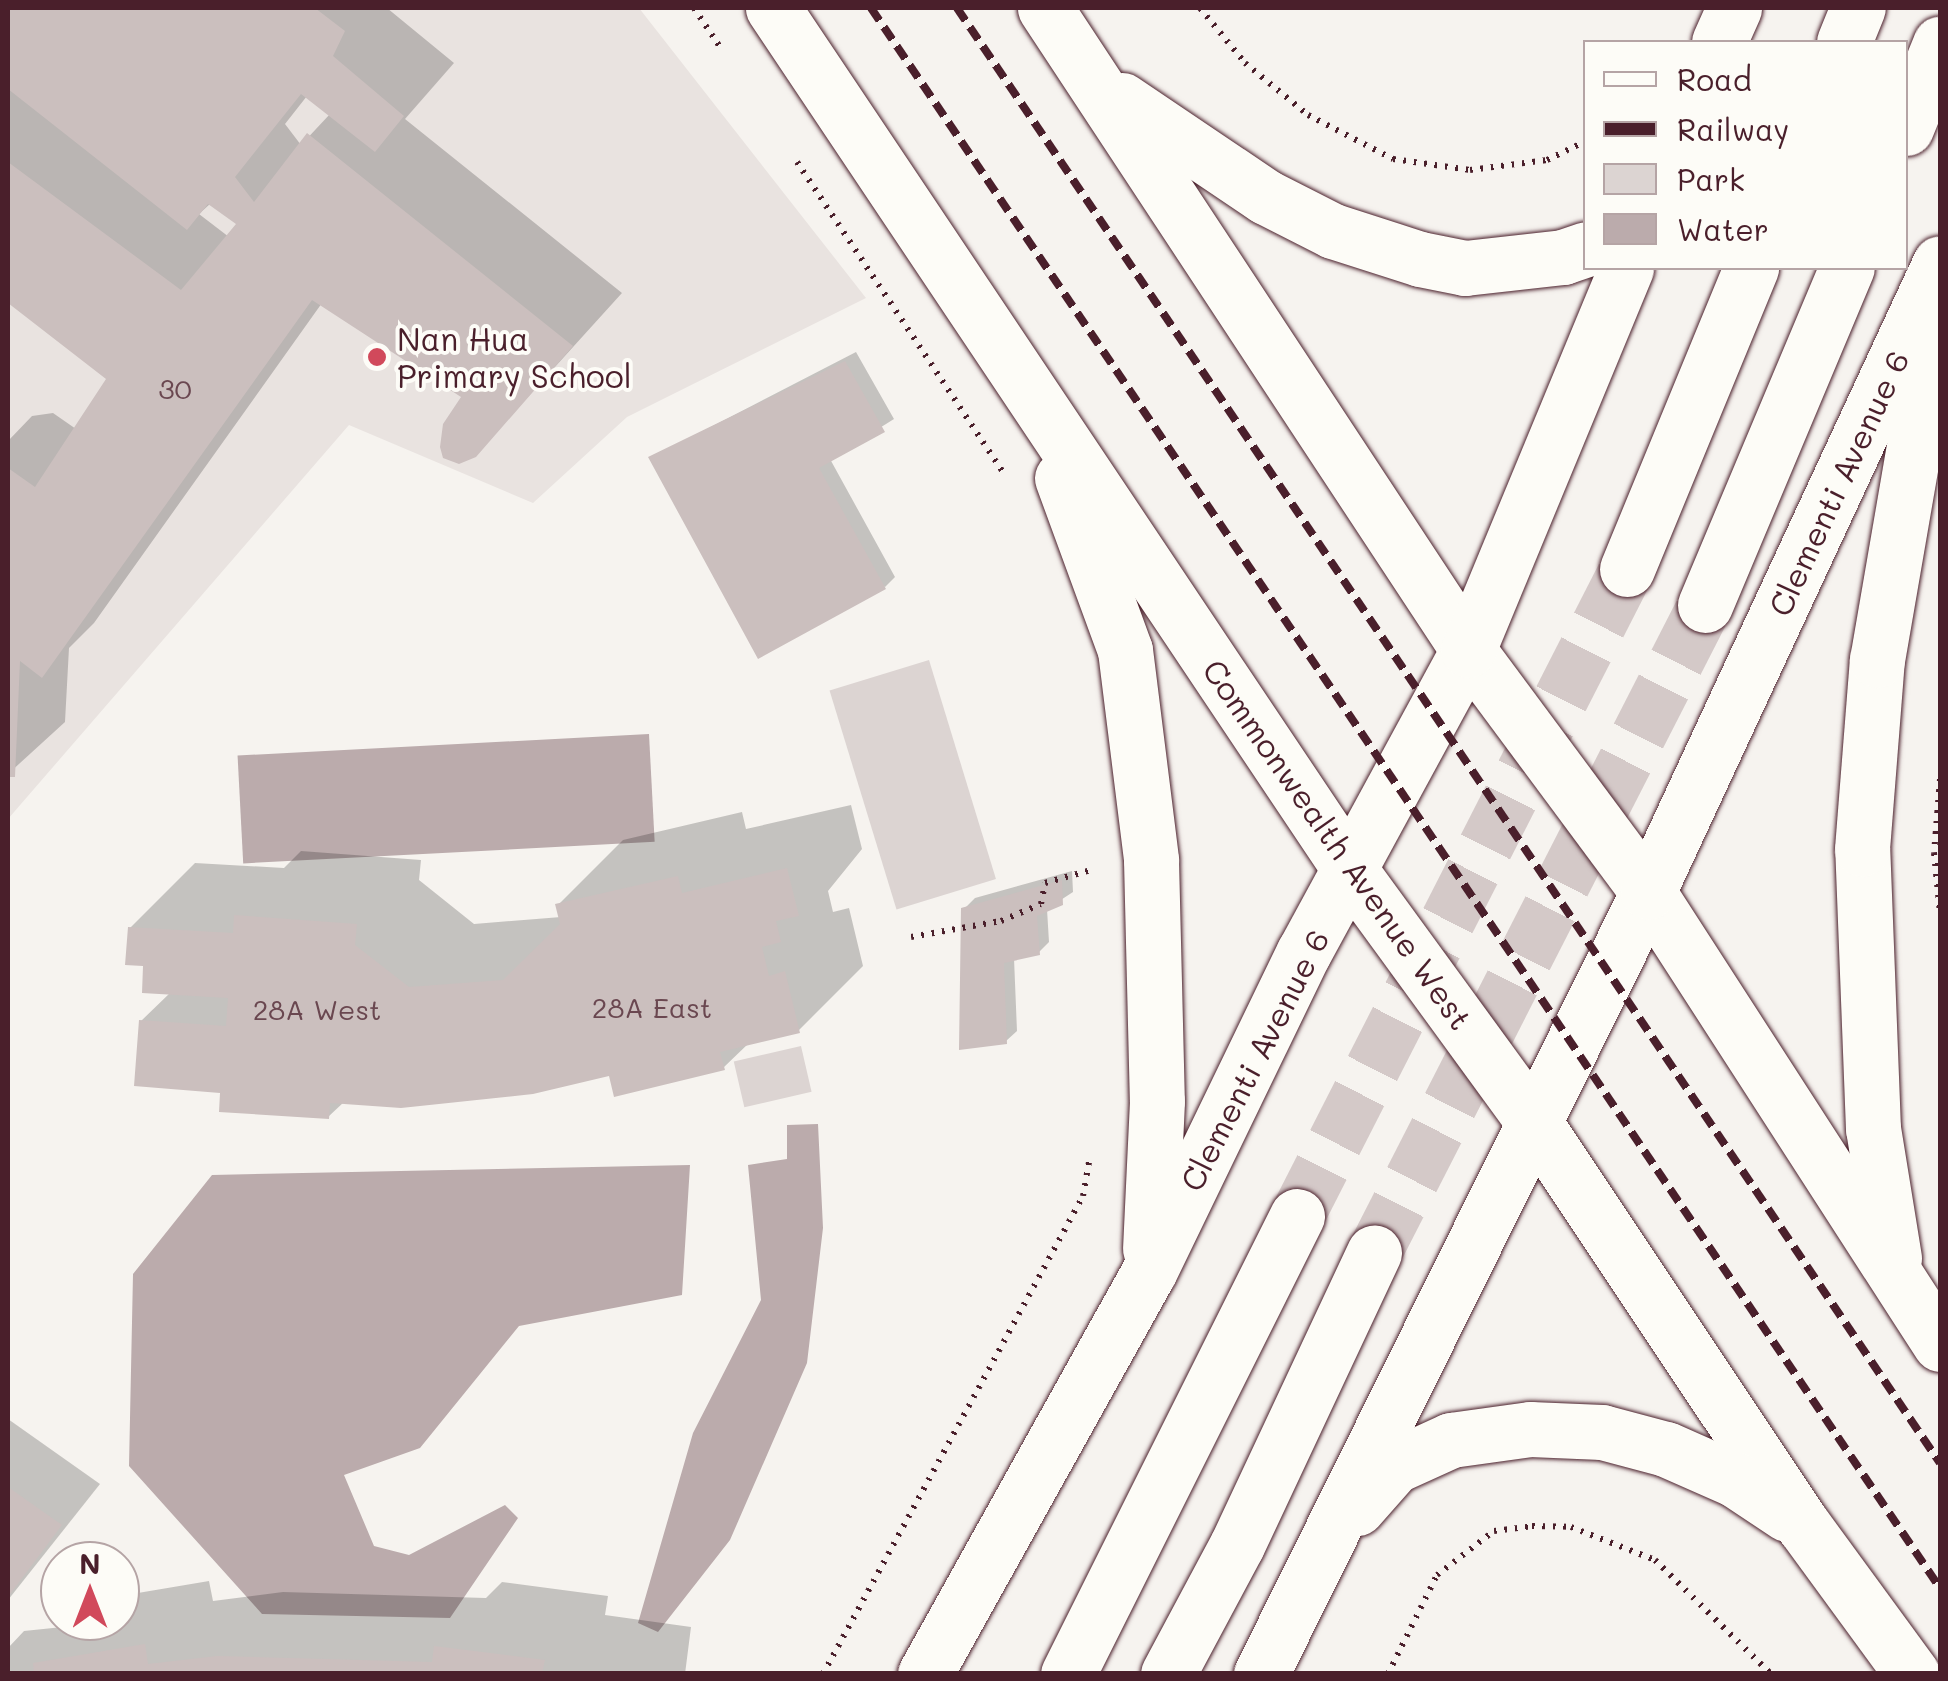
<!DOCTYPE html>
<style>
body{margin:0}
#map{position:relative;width:1948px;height:1681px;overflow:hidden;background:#f6f3ef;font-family:Mali,sans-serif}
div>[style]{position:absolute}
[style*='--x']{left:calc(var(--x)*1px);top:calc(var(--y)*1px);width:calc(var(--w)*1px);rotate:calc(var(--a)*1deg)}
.built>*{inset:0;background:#e9e3e0}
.green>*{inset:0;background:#dcd4d2;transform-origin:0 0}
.water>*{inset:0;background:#bbabac;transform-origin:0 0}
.shadow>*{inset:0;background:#0003}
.building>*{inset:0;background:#cbbfbe}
.major-tunnel>*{height:55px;margin-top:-27.5px;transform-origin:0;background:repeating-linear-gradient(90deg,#d4c9c8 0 55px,transparent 0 83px)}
.path>*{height:6px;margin-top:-3px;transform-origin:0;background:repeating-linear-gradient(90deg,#4a1f2b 0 2.5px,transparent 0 10.5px)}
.roads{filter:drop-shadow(0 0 2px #4a1f2b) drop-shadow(0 0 2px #4a1f2b)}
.major>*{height:55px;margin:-27.5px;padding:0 27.5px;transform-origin:27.5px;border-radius:27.5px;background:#fdfcf7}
.rail>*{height:8px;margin-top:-4px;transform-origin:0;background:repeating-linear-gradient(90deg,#4a1f2b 0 15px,transparent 0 23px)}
.dots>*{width:28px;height:28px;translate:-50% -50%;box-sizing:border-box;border:5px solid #fdfcf7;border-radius:50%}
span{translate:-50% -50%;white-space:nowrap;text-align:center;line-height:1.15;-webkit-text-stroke:8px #fdfcf7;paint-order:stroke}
.number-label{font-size:28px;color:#6a4750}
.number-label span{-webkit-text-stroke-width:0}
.poi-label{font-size:32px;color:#4a1f2b}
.left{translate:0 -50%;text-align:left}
.street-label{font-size:32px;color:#4a1f2b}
.frame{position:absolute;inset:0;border:10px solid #4a1f2b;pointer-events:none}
.legend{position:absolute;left:1583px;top:40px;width:325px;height:230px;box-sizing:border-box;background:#fdfcf7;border:2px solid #b5a4a5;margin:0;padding:12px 18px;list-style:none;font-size:30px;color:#4a1f2b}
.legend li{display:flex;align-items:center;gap:20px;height:50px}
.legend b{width:50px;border:2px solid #b5a4a5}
.north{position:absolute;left:40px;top:1541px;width:100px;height:100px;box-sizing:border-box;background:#fdfcf7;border:2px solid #b5a4a5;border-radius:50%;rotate:0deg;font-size:28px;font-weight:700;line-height:40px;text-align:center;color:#4a1f2b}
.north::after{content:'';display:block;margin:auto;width:35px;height:45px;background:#d1495b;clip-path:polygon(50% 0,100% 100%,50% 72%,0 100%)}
</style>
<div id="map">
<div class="built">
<div style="clip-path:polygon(8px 8px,639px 8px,866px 298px,627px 417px,533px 503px,349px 425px,8px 819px)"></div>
</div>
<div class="green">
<div style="left:929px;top:660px;width:229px;height:104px;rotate:73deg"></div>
<div style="left:801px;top:1046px;width:47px;height:69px;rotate:77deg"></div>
</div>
<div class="water">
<div style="left:649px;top:734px;width:108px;height:412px;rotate:87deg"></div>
<div style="clip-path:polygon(818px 1124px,823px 1228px,807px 1363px,730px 1540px,658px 1632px,638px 1623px,693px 1433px,761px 1300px,748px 1165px,787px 1159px,787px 1125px)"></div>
<div style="clip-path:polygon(690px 1165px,682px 1295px,519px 1326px,420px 1448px,344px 1475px,374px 1546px,409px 1555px,505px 1505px,518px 1518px,450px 1618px,262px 1614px,129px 1466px,133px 1274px,212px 1175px)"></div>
</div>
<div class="shadow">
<div style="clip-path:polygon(evenodd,8px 8px,387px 8px,454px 63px,405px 119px,622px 293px,475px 455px,465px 396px,322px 303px,94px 623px,69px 648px,65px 722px,8px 774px,8px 441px,32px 416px,53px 413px,76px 429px,109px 378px,8px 300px,8px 8px,307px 96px,330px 114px,301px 145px,285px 124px,307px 96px,8px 8px,211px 203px,240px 224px,229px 237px,199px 214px,211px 203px)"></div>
<div style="clip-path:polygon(856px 352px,894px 419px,830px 459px,895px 577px,885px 587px,651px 458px)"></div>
<div style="clip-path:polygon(851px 805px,862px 849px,828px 891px,833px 912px,849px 908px,863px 966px,798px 1031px,749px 1043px,723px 1068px,611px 1073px,344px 1102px,328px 1117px,223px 1090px,141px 1021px,171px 992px,146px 964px,130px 928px,195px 863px,284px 868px,301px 851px,421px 860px,419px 880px,474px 924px,561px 917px,558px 905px,623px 840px,742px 812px,746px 829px)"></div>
<div style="clip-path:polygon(1072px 871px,1073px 892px,1047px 909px,1049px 942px,1038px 953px,1014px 958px,1017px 1031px,1006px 1041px,964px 909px,975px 898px)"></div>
<div style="clip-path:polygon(8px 1419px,100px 1484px,8px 1600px)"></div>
<div style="clip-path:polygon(209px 1581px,213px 1601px,283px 1592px,486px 1598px,502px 1582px,608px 1596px,605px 1615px,691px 1627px,685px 1674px,8px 1674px,8px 1648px,24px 1631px,120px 1621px,120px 1596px)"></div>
</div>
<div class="building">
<div style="clip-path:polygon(8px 8px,315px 8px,345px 31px,333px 56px,404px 116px,375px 152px,301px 94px,235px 177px,254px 202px,307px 133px,573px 346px,476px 457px,459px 464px,443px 458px,440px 447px,443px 424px,461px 397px,312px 300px,42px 678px,20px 661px,15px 777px,8px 777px,8px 468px,35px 487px,106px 379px,8px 303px,8px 162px,181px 290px,236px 224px,208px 204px,187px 230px,8px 89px)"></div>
<div style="clip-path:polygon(845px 361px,885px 432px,819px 468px,886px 589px,758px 659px,648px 457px)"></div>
<div style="clip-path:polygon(787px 868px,799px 916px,776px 921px,781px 942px,762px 947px,769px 976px,785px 971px,800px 1033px,720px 1052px,725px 1070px,614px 1097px,609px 1076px,533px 1094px,401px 1108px,330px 1103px,329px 1119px,219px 1112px,220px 1093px,134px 1086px,139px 1020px,226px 1026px,228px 998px,142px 993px,143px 966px,125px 965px,128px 927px,233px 933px,234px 915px,357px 924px,355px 945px,409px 987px,503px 980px,560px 924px,555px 904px,678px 876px,682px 893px)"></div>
<div style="clip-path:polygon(1062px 880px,1063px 905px,1037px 916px,1040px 955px,1004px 963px,1007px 1044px,959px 1050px,961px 908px)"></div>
<div style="clip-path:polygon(8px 1487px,62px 1525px,8px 1597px)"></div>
<div style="clip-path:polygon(145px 1644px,148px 1664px,217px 1656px,432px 1662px,434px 1646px,545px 1660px,542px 1674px,34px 1674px,33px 1663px)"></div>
</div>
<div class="major-tunnel">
<div style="--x:1297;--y:1216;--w:726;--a:-62.98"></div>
<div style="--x:1374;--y:1253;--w:728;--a:-62.94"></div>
</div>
<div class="path">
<div style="--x:694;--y:8;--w:47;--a:56.3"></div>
<div style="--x:1200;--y:8;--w:71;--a:50.7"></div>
<div style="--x:1245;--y:63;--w:82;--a:39.5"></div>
<div style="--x:1308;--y:115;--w:96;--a:27.4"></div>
<div style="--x:1393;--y:159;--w:78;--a:8.1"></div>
<div style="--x:1470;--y:170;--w:78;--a:-7.4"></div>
<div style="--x:1547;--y:160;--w:43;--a:-26"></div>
<div style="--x:797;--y:162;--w:372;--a:56.4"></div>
<div style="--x:1940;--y:779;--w:74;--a:94.6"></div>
<div style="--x:1934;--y:853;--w:60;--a:84.3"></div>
<div style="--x:911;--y:937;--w:91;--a:-10.1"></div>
<div style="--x:1001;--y:921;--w:43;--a:-23"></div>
<div style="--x:1041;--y:904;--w:21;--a:-79"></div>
<div style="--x:1045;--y:883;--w:51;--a:-15.9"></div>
<div style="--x:823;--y:1674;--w:544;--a:-61.46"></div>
<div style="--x:1083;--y:1196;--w:36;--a:-80"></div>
<div style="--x:1388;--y:1674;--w:110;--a:-63.7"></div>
<div style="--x:1437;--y:1575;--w:72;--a:-37.7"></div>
<div style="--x:1494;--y:1531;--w:38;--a:-7"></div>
<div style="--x:1532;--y:1526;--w:39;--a:1"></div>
<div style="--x:1571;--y:1527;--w:90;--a:21.4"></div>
<div style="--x:1655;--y:1560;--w:163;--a:44.5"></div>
</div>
<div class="roads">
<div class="major">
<div style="--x:773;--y:8;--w:1041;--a:56.2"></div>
<div style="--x:1352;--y:873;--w:312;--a:53.9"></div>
<div style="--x:1536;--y:1125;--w:481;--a:56.3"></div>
<div style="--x:1803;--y:1525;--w:185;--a:53.8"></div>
<div style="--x:1045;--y:8;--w:769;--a:56.62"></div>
<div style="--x:1468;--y:650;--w:302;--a:53.4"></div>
<div style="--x:1648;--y:892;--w:538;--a:57.14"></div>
<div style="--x:1719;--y:42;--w:37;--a:-66"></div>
<div style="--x:1844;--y:42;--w:37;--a:-68"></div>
<div style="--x:1122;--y:100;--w:174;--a:34"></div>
<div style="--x:1266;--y:197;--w:75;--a:26.9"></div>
<div style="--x:1333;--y:231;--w:91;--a:17.8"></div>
<div style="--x:1420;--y:259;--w:46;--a:11.3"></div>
<div style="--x:1465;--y:268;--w:99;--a:-6.4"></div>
<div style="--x:1563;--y:257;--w:24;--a:-19"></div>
<div style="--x:1906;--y:128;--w:91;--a:-68"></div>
<div style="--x:1062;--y:478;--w:183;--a:69.9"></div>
<div style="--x:1125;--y:650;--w:212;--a:82.9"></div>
<div style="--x:1151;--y:860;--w:241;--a:88.6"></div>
<div style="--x:1157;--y:1101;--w:148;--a:92.7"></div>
<div style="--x:1627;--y:569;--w:326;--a:-67.6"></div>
<div style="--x:1705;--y:605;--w:366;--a:-67.2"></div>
<div style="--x:1894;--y:1258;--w:131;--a:-99.2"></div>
<div style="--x:1873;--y:1129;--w:280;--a:-92.2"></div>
<div style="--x:1862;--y:849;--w:190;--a:-85.5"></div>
<div style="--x:1877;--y:660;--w:348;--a:-80.2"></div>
<div style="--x:1357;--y:1508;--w:56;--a:-48.6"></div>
<div style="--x:1394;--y:1466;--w:63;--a:-24.5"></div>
<div style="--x:1451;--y:1440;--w:80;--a:-7.9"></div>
<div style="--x:1530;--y:1429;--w:72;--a:2.4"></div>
<div style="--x:1602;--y:1432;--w:66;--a:14.9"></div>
<div style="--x:1666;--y:1449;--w:77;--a:23.9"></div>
<div style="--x:1736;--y:1480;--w:61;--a:33.7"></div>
<div style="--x:925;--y:1674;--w:460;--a:-60.9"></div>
<div style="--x:1149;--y:1272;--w:356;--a:-64.2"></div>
<div style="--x:1304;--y:952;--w:344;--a:-61.5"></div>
<div style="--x:1468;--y:650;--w:413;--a:-67.5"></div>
<div style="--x:1068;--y:1674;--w:512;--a:-63.43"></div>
<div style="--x:1168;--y:1674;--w:146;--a:-61.9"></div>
<div style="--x:1237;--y:1545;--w:323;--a:-64.9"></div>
<div style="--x:1261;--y:1674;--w:873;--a:-63.67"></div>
<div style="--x:1648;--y:892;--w:693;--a:-65.1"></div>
</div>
</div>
<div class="rail">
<div style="--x:871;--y:8;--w:1908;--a:55.92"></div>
<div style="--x:957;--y:8;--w:1756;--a:55.96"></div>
</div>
<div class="dots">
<div style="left:377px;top:357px;background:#d1495b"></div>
</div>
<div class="number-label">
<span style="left:175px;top:388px">30</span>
<span style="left:652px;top:1007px">28A East</span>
<span style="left:317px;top:1009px">28A West</span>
</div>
<div class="poi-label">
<span class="left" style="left:397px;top:357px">Nan Hua<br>Primary School</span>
</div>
<div class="street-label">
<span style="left:1838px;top:483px;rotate:-65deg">Clementi Avenue 6</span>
<span style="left:1338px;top:844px;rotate:55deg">Commonwealth Avenue West</span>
<span style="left:1254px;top:1060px;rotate:-63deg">Clementi Avenue 6</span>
</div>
<div class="frame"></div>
<ul class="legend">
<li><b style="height:12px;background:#fdfcf7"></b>Road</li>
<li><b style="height:12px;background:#4a1f2b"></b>Railway</li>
<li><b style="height:28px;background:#dcd4d2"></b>Park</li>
<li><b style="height:28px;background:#bbabac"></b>Water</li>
</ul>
<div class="north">N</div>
</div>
